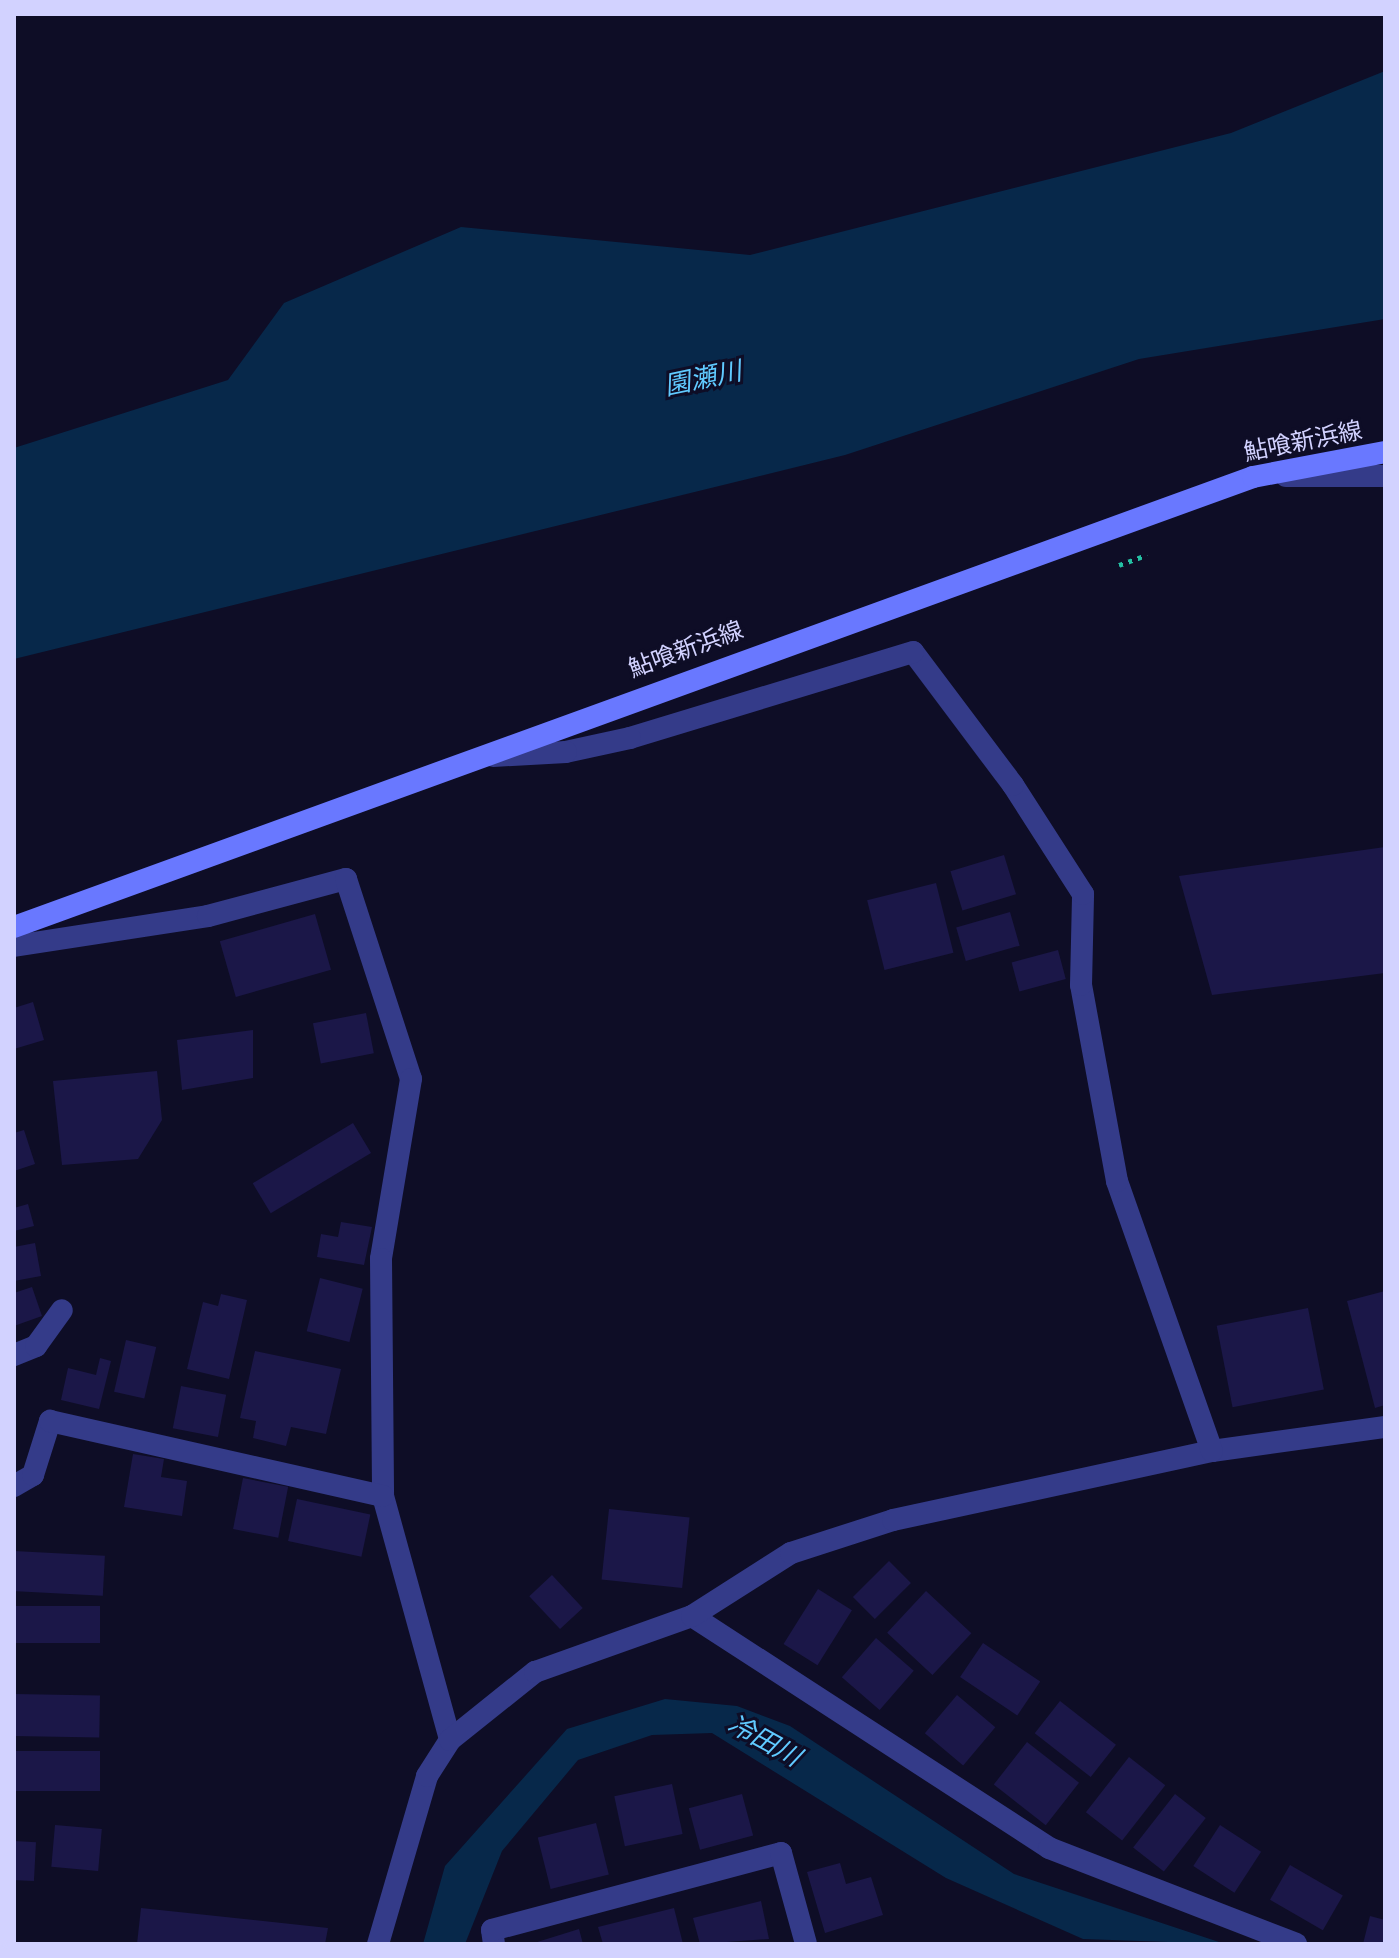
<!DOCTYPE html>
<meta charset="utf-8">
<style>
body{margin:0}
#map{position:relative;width:1399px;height:1958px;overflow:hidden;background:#0e0d26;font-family:"Source Sans 3","Noto Sans JP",sans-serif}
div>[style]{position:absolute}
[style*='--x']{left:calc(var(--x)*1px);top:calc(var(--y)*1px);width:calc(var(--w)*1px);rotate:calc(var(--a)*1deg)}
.water>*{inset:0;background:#07284a}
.building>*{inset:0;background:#1b1748;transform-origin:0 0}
.path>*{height:5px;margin-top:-2.5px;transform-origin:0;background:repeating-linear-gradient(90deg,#24c0a3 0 4px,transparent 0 10px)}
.minor>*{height:22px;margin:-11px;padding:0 11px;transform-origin:11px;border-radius:11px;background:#343b89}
.secondary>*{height:22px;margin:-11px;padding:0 11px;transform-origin:11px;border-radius:11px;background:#6978ff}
span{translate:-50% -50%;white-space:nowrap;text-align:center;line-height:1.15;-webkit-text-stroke:6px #0e0d26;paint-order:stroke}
.street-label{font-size:24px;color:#d2d2ff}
.water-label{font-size:26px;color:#60caff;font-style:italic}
.frame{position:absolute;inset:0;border:16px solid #d2d2ff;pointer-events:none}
</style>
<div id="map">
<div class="water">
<div style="clip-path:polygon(1385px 71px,1385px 319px,1139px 359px,845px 455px,14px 659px,14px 448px,228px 380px,284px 303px,461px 227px,750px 255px,1231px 133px)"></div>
<div style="clip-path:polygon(665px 1699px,737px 1706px,790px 1726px,1014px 1874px,1225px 1944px,1083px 1939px,946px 1878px,712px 1733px,652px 1735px,578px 1760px,502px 1851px,465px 1944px,423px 1944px,445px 1866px,567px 1729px)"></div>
</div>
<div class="building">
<div style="clip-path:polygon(1385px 847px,1385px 973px,1212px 995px,1179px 876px)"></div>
<div style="left:1004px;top:855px;width:41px;height:56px;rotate:73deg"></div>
<div style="left:936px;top:883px;width:72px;height:71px;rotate:76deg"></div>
<div style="left:1010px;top:912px;width:35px;height:56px;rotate:74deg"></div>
<div style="left:315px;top:914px;width:58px;height:99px;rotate:74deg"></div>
<div style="left:1058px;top:950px;width:30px;height:48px;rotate:75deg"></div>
<div style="clip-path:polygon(33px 1002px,44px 1040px,14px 1049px,14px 1008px)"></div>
<div style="left:366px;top:1013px;width:41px;height:54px;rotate:79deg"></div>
<div style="clip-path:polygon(253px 1030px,253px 1078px,182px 1090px,177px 1040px)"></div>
<div style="clip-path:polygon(157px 1071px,162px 1120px,138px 1159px,62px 1165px,53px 1081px)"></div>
<div style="left:353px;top:1123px;width:35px;height:117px;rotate:59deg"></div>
<div style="clip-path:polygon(24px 1130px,35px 1164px,14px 1171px,14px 1133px)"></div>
<div style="clip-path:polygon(28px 1204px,34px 1226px,14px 1231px,14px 1208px)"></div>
<div style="clip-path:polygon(341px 1222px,372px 1227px,364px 1265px,317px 1257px,321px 1234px,338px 1237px)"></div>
<div style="clip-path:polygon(35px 1243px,41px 1276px,14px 1281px,14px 1247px)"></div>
<div style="left:320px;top:1278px;width:44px;height:55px;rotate:14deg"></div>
<div style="clip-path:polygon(32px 1287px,42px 1316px,14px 1326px,14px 1293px)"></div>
<div style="clip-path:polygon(1385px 1291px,1385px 1405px,1375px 1408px,1347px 1301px)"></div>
<div style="clip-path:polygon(221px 1294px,247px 1300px,229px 1379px,187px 1369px,203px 1302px,218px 1306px)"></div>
<div style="left:1308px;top:1308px;width:83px;height:93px;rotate:79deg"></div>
<div style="left:126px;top:1340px;width:31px;height:53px;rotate:13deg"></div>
<div style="clip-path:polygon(255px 1351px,341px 1369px,326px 1434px,291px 1427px,286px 1446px,253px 1438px,256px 1421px,240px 1418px)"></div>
<div style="clip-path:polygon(100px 1358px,111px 1361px,99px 1409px,61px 1400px,68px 1368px,96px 1375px)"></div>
<div style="left:181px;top:1386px;width:46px;height:43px;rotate:11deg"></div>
<div style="clip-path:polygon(133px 1454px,164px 1459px,161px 1477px,187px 1481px,182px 1516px,124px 1507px)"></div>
<div style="left:243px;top:1478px;width:46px;height:52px;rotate:11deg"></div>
<div style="left:297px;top:1499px;width:75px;height:43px;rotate:12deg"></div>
<div style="left:609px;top:1509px;width:81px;height:71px;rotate:6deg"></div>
<div style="left:14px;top:1551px;width:91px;height:40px;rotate:3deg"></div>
<div style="left:889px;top:1561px;width:31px;height:51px;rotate:45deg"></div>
<div style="left:552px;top:1575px;width:45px;height:31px;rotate:47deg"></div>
<div style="left:818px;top:1589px;width:40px;height:65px;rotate:32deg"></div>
<div style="left:926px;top:1591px;width:62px;height:57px;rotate:43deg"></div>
<div style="left:14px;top:1606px;width:86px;height:37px"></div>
<div style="left:876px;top:1638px;width:50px;height:52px;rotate:41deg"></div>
<div style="left:983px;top:1643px;width:69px;height:41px;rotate:34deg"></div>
<div style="left:14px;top:1694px;width:86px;height:42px;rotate:1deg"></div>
<div style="left:957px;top:1695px;width:50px;height:50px;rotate:40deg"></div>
<div style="left:1060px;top:1701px;width:71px;height:41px;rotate:38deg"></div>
<div style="left:1027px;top:1742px;width:66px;height:54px;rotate:38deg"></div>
<div style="left:100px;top:1751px;width:40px;height:86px;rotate:90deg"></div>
<div style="left:1129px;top:1757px;width:46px;height:70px;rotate:38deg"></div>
<div style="left:672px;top:1784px;width:51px;height:59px;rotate:78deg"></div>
<div style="left:742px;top:1794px;width:43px;height:55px;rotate:75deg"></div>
<div style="left:1175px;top:1794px;width:39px;height:68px;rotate:38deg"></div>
<div style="left:596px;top:1823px;width:53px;height:60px;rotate:76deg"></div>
<div style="left:55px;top:1825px;width:47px;height:42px;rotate:5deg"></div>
<div style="left:1220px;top:1825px;width:49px;height:49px;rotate:33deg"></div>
<div style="left:14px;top:1841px;width:22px;height:39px;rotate:3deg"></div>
<div style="clip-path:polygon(840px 1863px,846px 1884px,871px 1877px,883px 1915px,825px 1933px,807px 1872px)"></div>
<div style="left:1290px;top:1865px;width:61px;height:40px;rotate:30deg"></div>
<div style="clip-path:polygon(761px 1901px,769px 1939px,700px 1944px,693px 1918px)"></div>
<div style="clip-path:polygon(141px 1908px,328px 1928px,325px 1944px,137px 1944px)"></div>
<div style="clip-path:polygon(674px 1908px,683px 1944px,603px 1944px,598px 1927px)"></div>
<div style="clip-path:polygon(1370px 1916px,1385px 1920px,1385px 1944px,1363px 1944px)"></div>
<div style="clip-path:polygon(579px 1929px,583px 1944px,534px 1944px,534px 1943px)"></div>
</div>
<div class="path">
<div style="--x:1119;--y:565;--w:30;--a:-20"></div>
</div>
<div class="minor">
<div style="--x:1286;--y:476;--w:99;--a:0"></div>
<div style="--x:14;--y:946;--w:196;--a:-8.8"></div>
<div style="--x:208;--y:916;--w:143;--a:-15"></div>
<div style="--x:346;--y:879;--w:210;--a:72"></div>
<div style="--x:411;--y:1079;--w:182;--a:99.5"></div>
<div style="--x:381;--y:1259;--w:237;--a:89.5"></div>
<div style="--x:383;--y:1496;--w:253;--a:74.6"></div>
<div style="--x:14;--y:1355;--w:24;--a:-22"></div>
<div style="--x:36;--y:1346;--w:44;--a:-54.2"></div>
<div style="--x:1212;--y:1451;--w:175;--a:-7.9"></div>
<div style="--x:14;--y:1486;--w:22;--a:-30"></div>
<div style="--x:33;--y:1475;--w:57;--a:-72.5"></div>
<div style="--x:50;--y:1421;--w:341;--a:12.7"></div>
<div style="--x:692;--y:1616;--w:426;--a:33"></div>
<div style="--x:1049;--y:1848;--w:265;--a:21.2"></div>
<div style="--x:378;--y:1944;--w:175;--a:-73.7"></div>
<div style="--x:427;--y:1776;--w:43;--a:-57.4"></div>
<div style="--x:450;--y:1740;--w:109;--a:-38.7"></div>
<div style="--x:535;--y:1672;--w:167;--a:-19.6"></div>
<div style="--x:692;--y:1616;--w:117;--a:-32.5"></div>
<div style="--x:791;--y:1553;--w:107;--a:-17.9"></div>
<div style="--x:893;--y:1520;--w:326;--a:-12.2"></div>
<div style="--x:1212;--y:1451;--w:286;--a:-109.4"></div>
<div style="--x:1117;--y:1181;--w:199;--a:-100.4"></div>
<div style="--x:1081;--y:985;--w:91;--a:-88.7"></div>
<div style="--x:1083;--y:894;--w:130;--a:-122.7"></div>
<div style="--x:1013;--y:785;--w:166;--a:-126.9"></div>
<div style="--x:913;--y:652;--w:296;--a:163.1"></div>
<div style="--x:630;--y:738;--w:66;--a:167.7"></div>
<div style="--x:566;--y:752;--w:73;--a:176.9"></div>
<div style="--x:494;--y:1944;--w:14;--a:-98"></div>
<div style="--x:492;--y:1930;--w:299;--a:-14.9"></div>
<div style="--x:781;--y:1853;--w:94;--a:74.6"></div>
</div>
<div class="secondary">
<div style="--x:14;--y:927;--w:1318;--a:-19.96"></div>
<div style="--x:1253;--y:477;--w:134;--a:-10.7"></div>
</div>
<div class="street-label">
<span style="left:1303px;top:442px;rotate:-11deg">鮎喰新浜線</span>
<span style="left:686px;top:650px;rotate:-20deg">鮎喰新浜線</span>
</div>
<div class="water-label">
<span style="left:703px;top:379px;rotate:-12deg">園瀬川</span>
<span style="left:764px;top:1741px;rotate:29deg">冷田川</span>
</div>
<div class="frame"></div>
</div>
